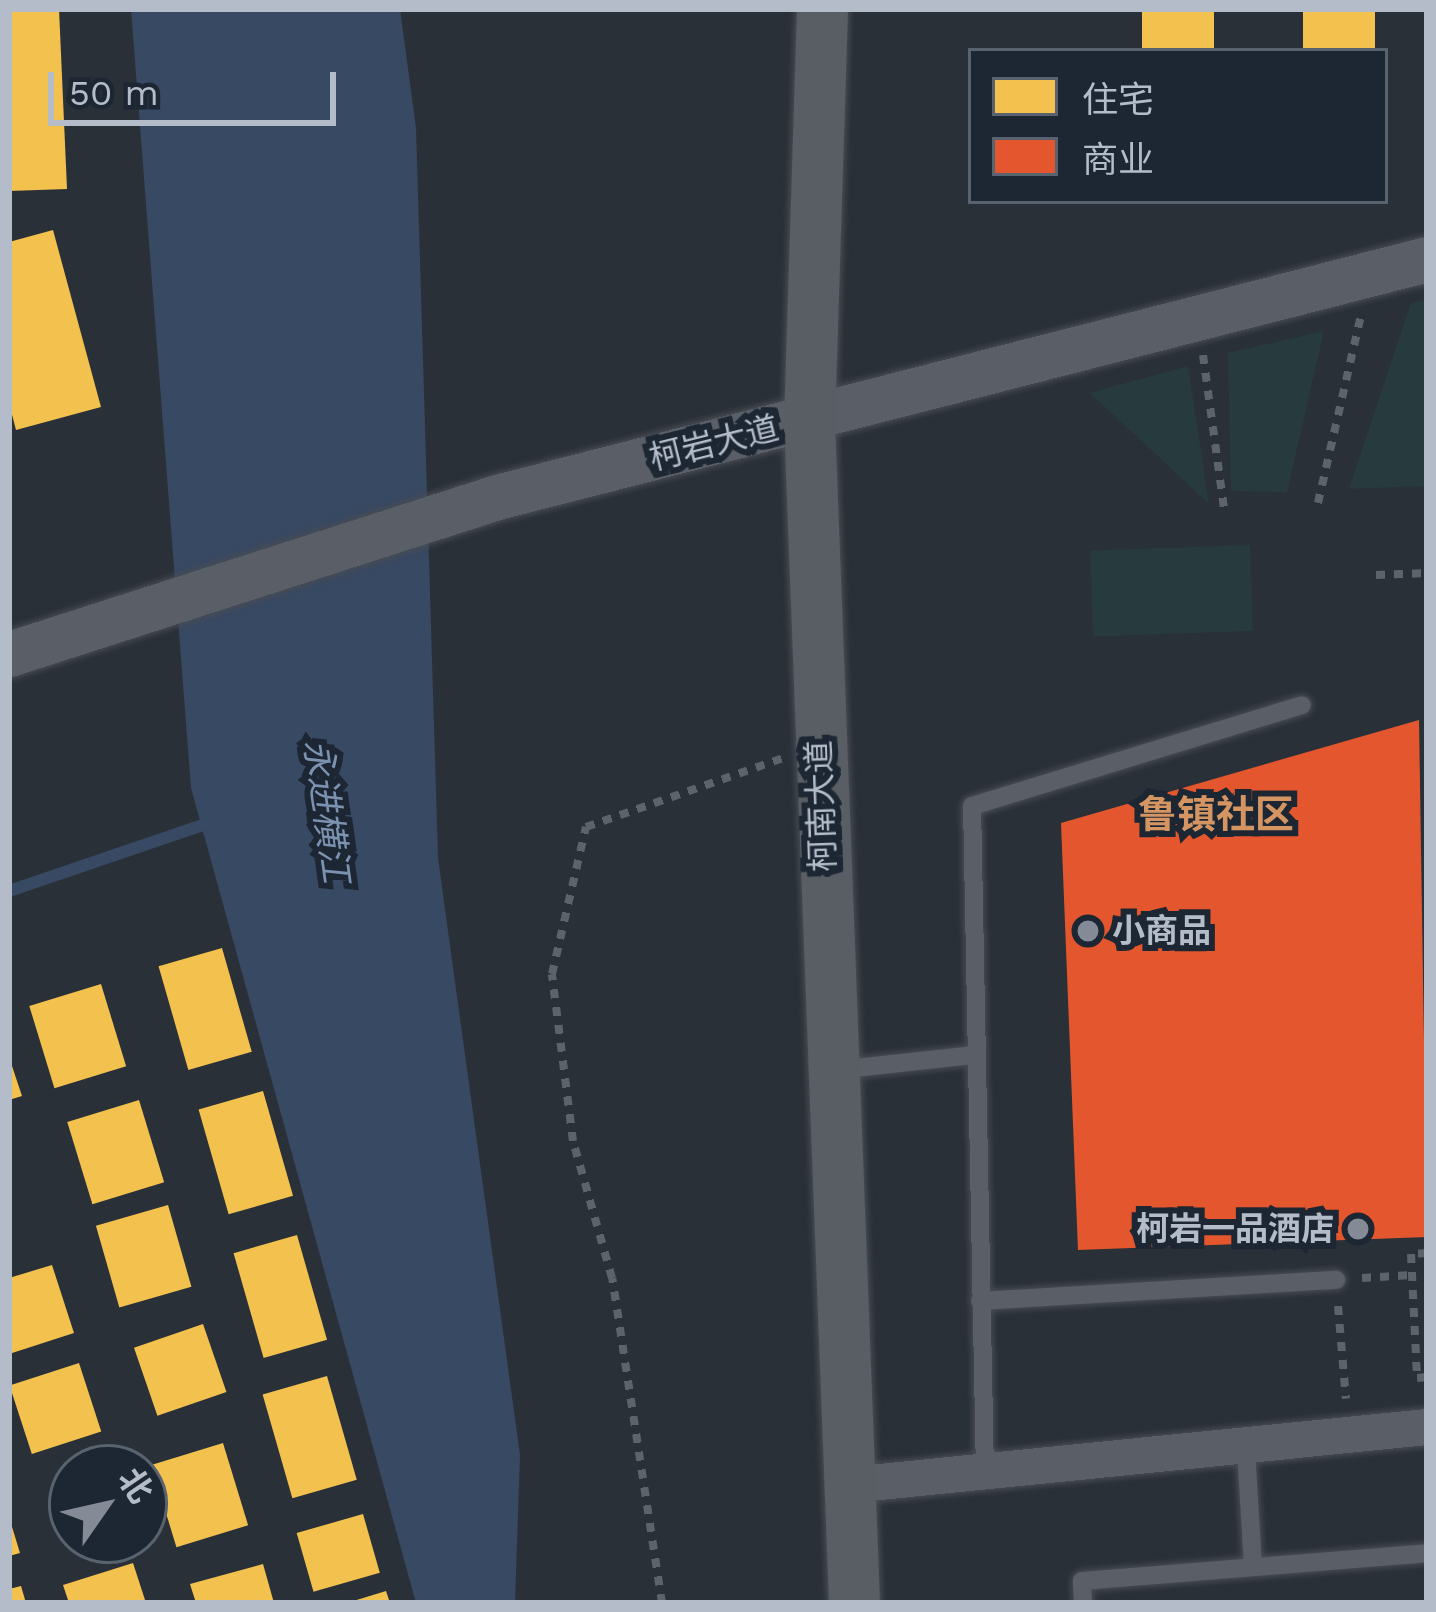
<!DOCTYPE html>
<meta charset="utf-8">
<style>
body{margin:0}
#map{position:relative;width:1436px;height:1612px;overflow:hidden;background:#2a3038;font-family:"Work Sans","Noto Sans SC",sans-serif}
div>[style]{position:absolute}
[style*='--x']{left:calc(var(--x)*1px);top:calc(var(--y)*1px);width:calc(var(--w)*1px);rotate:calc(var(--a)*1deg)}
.green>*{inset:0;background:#273a3e;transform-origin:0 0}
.water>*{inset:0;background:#384963}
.homes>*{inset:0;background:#f2c14e;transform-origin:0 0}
.shops>*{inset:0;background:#e4572e}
.stream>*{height:12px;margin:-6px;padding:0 6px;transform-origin:6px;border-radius:6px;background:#384963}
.path>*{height:8px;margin-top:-4px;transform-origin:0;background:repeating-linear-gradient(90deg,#5d636a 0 9px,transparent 0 18px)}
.roads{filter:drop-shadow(0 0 3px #484c53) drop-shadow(0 0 3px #484c53)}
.service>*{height:18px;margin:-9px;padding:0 9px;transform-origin:9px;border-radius:9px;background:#5a5e66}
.minor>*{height:36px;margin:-18px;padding:0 18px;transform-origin:18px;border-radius:18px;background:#5a5e66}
.tertiary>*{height:45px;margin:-22.5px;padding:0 22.5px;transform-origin:22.5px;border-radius:22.5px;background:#5a5e66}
.secondary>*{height:51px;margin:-25.5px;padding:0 25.5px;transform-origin:25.5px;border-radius:25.5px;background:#595d64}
.dots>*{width:33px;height:33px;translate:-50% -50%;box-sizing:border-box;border:6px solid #1d2633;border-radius:50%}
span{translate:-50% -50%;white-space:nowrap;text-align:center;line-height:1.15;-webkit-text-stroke:12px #1d2633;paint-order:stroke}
.street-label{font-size:33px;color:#b4bcc9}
.poi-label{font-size:33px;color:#b4bcc9;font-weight:700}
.left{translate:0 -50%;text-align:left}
.right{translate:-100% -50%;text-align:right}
.water-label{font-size:36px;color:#7c92b1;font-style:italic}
.quarter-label{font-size:39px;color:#d59563;font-weight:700}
.frame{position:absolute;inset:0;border:12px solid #b4bcc9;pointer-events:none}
.legend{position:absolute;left:968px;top:48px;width:420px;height:156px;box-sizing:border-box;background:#1d2633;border:3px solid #59626f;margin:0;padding:15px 21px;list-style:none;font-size:36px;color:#b4bcc9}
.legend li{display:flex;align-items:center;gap:24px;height:60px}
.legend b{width:60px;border:3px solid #59626f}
.north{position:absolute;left:48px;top:1444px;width:120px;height:120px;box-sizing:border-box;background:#1d2633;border:3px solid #59626f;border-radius:50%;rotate:56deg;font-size:33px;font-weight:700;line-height:48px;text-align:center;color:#b4bcc9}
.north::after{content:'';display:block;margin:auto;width:42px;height:54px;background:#848b96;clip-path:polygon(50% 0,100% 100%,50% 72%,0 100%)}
.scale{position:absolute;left:48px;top:72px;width:288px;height:54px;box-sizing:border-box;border:6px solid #b4bcc9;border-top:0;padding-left:15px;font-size:36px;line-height:42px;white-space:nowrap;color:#b4bcc9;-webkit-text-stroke:9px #1d2633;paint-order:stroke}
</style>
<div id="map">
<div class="green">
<div style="clip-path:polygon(1427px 300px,1427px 486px,1349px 489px,1411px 303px)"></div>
<div style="clip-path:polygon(1324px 331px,1287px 492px,1231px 491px,1228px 353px)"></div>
<div style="clip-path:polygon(1188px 366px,1209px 504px,1090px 393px)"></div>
<div style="left:1250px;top:545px;width:86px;height:160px;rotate:88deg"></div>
</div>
<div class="water">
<div style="clip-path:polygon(131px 9px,400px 9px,416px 128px,438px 858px,520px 1455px,515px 1603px,416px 1603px,191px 788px)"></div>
</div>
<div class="homes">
<div style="clip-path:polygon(9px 9px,59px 9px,67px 189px,9px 191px)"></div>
<div style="left:1142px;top:9px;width:72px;height:42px"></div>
<div style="left:1303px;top:9px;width:72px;height:41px"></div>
<div style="clip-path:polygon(53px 230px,101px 407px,16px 430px,9px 403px,9px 242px)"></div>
<div style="left:222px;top:948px;width:108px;height:66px;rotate:74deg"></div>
<div style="left:101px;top:984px;width:86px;height:75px;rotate:73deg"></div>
<div style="clip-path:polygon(9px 1057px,22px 1096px,9px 1100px)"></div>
<div style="left:263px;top:1091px;width:109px;height:67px;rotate:74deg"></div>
<div style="left:139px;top:1100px;width:86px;height:75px;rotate:73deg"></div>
<div style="left:168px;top:1205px;width:85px;height:75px;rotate:74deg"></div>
<div style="left:297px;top:1235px;width:109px;height:66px;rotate:74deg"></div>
<div style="clip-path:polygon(52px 1265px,74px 1333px,9px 1354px,9px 1278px)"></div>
<div style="left:203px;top:1324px;width:72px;height:73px;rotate:71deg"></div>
<div style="left:79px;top:1363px;width:72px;height:73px;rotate:72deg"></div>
<div style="left:327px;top:1376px;width:108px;height:67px;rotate:74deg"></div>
<div style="left:223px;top:1443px;width:86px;height:75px;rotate:73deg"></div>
<div style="left:363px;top:1514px;width:61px;height:69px;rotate:74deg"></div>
<div style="clip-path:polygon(9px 1517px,20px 1553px,9px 1556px)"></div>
<div style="clip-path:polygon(133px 1563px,146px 1603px,69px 1603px,63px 1585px)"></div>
<div style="clip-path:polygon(263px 1564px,274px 1603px,196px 1603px,190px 1584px)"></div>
<div style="clip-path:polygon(21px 1586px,26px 1603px,9px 1603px,9px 1589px)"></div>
<div style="clip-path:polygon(386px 1591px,390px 1603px,350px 1603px,350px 1602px)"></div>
</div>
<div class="shops">
<div style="clip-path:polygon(1419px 720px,1427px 1237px,1078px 1250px,1061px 823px)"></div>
</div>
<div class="stream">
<div style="--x:9;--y:891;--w:218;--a:-18.8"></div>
</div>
<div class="path">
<div style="--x:1203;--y:355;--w:155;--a:82.2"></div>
<div style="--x:1318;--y:503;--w:193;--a:-77.1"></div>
<div style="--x:1376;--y:575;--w:51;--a:-2.2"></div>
<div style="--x:1427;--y:1253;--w:16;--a:176"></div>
<div style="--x:1411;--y:1254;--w:124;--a:87.2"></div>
<div style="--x:1417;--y:1378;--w:10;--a:-6"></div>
<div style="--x:1362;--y:1278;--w:50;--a:-3.4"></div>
<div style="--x:1338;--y:1306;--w:93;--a:85.1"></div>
<div style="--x:662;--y:1603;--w:329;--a:-98.7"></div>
<div style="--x:612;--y:1278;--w:142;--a:-105.9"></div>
<div style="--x:573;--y:1141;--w:168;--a:-97.2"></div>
<div style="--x:552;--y:974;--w:151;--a:-77"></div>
<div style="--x:586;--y:827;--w:209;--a:-19.3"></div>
</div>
<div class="roads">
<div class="service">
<div style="--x:836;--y:1070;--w:140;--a:-6.2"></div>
<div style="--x:980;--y:1301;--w:357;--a:-3.4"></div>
<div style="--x:1246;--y:1449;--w:117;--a:86.6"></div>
<div style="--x:985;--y:1474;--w:668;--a:-91.11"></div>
<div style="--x:972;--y:806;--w:345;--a:-17"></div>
<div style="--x:1083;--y:1603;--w:22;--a:-93"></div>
<div style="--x:1082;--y:1581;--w:346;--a:-4.6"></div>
</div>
<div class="minor">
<div style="--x:850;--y:1485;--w:580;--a:-5.74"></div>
</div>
<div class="tertiary">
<div style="--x:9;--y:654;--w:513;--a:-17.83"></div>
<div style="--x:497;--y:497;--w:960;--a:-14.35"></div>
</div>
<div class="secondary">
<div style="--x:822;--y:9;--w:411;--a:91.8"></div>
<div style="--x:809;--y:420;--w:1184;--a:87.82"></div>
</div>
</div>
<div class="dots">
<div style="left:1088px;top:931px;background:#848b96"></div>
<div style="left:1358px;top:1229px;background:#848b96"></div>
</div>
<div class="street-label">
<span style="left:714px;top:443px;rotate:-14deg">柯岩大道</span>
<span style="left:821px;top:806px;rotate:-92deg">柯南大道</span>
</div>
<div class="poi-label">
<span class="left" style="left:1112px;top:931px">小商品</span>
<span class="right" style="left:1334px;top:1229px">柯岩一品酒店</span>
</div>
<div class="water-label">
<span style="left:326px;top:811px;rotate:82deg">永进横江</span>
</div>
<div class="quarter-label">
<span style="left:1216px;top:815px">鲁镇社区</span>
</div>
<div class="frame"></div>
<ul class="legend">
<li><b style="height:33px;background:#f2c14e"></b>住宅</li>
<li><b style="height:33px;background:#e4572e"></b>商业</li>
</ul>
<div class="north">北</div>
<div class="scale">50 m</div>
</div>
